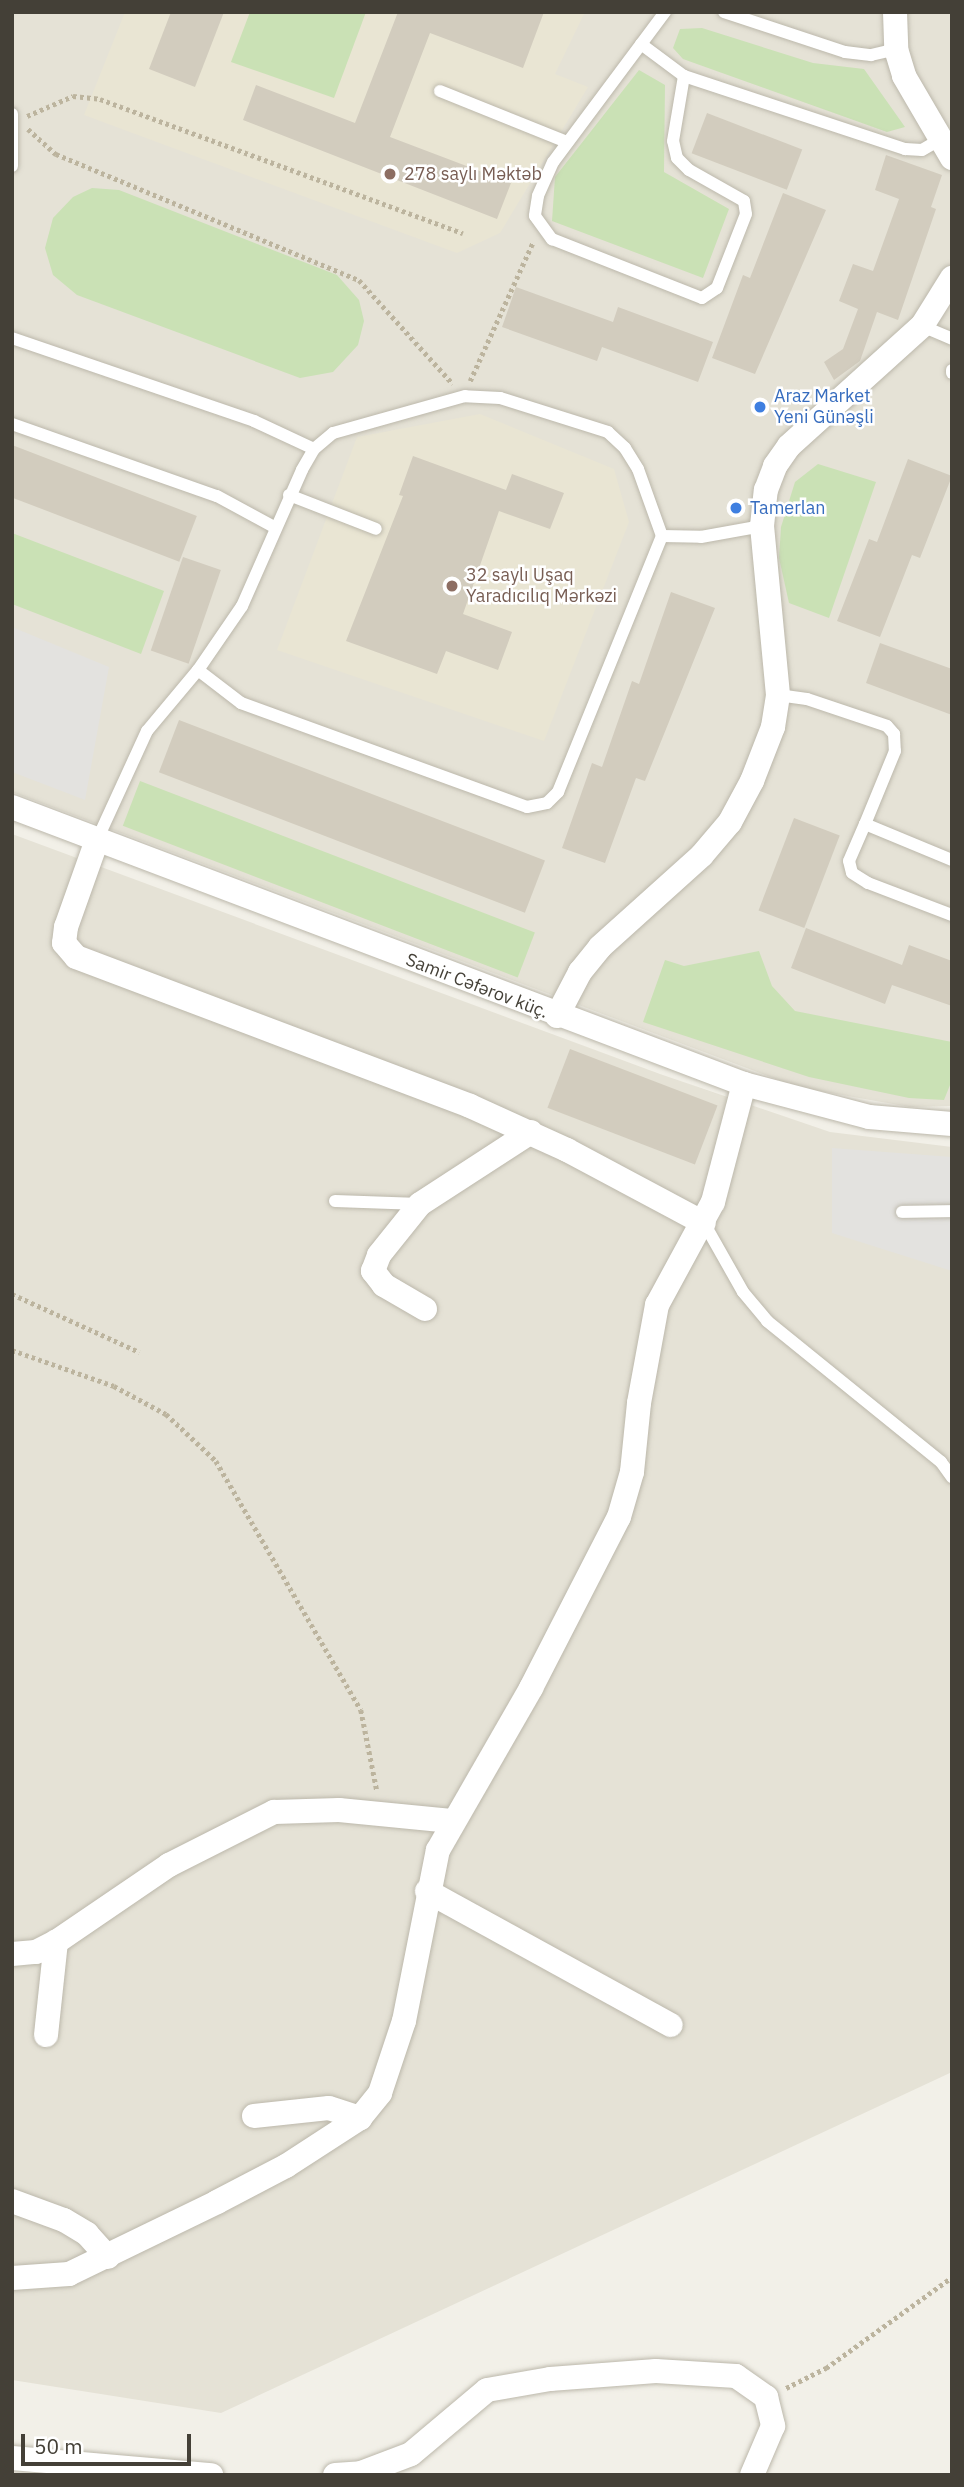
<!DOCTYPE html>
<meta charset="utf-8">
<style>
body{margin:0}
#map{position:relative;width:964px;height:2487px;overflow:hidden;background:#f2f0e8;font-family:"IBM Plex Sans",sans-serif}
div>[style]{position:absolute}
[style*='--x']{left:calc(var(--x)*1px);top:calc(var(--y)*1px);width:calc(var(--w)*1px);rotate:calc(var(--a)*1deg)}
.residential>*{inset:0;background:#e5e2d6}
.education>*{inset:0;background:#e9e5d3}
.green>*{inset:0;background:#cae1b5;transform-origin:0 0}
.parking>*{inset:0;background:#e3e2df}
.building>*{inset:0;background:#d2ccbe;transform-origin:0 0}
.path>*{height:4.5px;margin-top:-2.25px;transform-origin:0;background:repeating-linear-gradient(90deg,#bcb49e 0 3.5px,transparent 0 7px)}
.roads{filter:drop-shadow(0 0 2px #bcb8ab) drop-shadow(0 0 2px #bcb8ab)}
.lane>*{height:12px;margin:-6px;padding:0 6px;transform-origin:6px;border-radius:6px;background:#fff}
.street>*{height:24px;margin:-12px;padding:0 12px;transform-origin:12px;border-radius:12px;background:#fff}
.dots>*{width:19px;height:19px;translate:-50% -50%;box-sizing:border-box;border:4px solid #fff;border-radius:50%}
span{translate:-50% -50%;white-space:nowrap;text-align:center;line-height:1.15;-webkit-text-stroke:5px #fff;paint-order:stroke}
.education-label{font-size:18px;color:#785e54}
.left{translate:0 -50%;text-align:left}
.shop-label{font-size:18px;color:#366cbe}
.street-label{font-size:18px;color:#444037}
.frame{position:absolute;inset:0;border:14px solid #444037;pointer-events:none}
.scale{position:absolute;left:21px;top:2434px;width:170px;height:32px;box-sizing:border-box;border:4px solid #444037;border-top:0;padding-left:9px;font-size:21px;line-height:24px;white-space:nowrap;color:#444037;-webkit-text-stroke:5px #fff;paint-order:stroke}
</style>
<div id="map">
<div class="residential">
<div style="clip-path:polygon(12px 12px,952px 12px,952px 1106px,910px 1107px,797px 1087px,12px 792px)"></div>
<div style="clip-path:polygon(12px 834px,660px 1074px,830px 1132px,952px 1147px,952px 2072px,221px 2413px,12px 2380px)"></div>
</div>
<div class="education">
<div style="clip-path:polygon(125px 12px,585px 12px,555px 74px,588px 87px,500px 233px,457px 253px,84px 115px)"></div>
<div style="clip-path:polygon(480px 414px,614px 469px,629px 522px,544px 741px,277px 650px,357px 437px)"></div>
</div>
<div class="green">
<div style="clip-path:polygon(250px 12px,366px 12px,334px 98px,231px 62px)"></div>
<div style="clip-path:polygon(702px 28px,813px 63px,864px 69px,905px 127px,887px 132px,683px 59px,673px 48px,680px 29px)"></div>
<div style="clip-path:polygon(639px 70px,665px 85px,664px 172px,729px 209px,703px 278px,552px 221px,555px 177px)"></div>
<div style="clip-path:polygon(92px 188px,119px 190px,337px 275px,359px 300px,364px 321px,358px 345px,333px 372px,300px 378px,77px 295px,53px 275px,45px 248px,53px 218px,73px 197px)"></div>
<div style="clip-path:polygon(818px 464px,876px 482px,829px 618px,789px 603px,779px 558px,781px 527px,795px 482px)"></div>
<div style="clip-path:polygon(12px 533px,164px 591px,141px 654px,12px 604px)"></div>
<div style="left:140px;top:781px;width:423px;height:48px;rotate:21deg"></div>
<div style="clip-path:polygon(759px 951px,772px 986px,795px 1011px,952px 1042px,952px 1080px,944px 1100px,909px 1098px,809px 1077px,643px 1022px,665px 960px,684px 966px)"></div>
</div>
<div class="parking">
<div style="clip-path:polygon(12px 627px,109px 667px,85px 800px,12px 772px)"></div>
<div style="clip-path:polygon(832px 1148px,952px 1157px,952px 1271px,832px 1233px)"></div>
</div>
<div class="building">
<div style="clip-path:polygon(171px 12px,224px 12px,195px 87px,149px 69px)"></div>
<div style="clip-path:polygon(398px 12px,544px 12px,523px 68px,430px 33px,390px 137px,511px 183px,497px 219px,243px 120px,256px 85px,355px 123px)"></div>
<div style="left:707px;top:113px;width:102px;height:43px;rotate:21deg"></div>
<div style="clip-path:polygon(886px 155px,942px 175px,931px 207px,936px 209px,898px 320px,877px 312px,860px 361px,834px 380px,824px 362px,843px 349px,858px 309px,839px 301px,853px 264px,873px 271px,899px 199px,875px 190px)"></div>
<div style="clip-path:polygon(783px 193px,826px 210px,755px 374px,712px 358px,743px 275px,750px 278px)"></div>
<div style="clip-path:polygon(516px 287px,613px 322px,618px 307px,713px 342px,698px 382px,602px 347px,597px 361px,502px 327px)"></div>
<div style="left:12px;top:445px;width:198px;height:49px;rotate:21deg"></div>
<div style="clip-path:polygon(413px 456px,506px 490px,512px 474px,564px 493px,550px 529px,499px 511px,463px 614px,512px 632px,498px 670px,446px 651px,437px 674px,346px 641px,403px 496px,399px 495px)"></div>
<div style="clip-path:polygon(908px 459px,952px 476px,920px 558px,912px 555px,880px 637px,837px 621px,869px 539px,877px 542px)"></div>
<div style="left:183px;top:557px;width:40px;height:99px;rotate:19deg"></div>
<div style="clip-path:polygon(671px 592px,715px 608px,645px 781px,636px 778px,605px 863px,562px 848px,592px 763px,602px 767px,632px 681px,639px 684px)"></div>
<div style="clip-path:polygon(880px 643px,952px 669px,952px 715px,866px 683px)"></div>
<div style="left:179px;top:720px;width:392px;height:56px;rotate:21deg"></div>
<div style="left:794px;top:818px;width:49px;height:99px;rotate:21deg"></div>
<div style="clip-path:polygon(806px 928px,902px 965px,909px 945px,952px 961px,952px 1006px,892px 985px,885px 1004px,791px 968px)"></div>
<div style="left:570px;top:1049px;width:158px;height:63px;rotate:21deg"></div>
</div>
<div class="path">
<div style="--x:27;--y:116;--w:50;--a:-23.5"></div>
<div style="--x:73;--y:96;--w:27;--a:6"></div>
<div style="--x:100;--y:99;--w:387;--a:20.3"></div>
<div style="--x:28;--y:129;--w:38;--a:42"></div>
<div style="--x:56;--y:154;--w:328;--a:22.6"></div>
<div style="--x:359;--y:280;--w:140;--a:47.9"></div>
<div style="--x:470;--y:381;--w:153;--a:-65.6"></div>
<div style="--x:12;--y:1294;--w:140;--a:24.5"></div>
<div style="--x:12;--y:1350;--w:108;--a:19.4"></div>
<div style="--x:114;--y:1386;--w:59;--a:28.3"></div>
<div style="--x:166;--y:1414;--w:69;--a:43.2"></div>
<div style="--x:216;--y:1461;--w:288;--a:59.8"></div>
<div style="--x:361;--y:1710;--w:83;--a:78.8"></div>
<div style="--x:786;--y:2388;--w:45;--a:-26.6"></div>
<div style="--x:826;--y:2368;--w:155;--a:-35.8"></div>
</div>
<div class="roads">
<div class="lane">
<div style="--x:665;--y:12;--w:187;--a:126.7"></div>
<div style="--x:553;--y:162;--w:37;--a:114"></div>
<div style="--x:538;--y:196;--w:20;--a:99"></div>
<div style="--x:535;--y:216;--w:29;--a:54"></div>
<div style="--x:552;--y:239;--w:161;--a:21.5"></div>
<div style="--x:702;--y:298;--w:18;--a:-34"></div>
<div style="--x:717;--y:288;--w:79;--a:-68.6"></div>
<div style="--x:746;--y:214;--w:13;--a:-99"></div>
<div style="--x:744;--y:201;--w:63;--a:-150.6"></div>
<div style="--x:689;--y:170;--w:17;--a:-135"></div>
<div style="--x:677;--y:158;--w:17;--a:-103"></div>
<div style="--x:673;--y:141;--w:66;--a:-80.4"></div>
<div style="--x:724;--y:12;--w:127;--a:18.3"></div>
<div style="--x:845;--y:52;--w:26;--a:7"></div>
<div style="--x:871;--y:55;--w:26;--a:-13"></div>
<div style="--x:641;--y:44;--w:54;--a:36.7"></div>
<div style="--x:684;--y:76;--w:233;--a:18.3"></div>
<div style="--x:905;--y:149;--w:17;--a:3"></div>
<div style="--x:922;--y:150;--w:20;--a:-30"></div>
<div style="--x:440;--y:91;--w:137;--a:21.9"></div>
<div style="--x:12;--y:114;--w:52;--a:90"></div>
<div style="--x:922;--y:326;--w:33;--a:23"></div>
<div style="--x:12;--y:338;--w:256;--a:18.9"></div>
<div style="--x:254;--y:421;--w:66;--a:25"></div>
<div style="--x:952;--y:370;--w:3;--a:90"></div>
<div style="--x:12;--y:424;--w:217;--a:19.4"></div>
<div style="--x:217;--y:496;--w:65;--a:28.5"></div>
<div style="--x:289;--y:495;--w:93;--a:21.3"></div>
<div style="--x:662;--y:536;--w:39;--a:1"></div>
<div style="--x:701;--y:537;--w:62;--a:-10.2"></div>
<div style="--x:778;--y:695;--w:29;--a:8"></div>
<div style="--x:807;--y:699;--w:84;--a:18.6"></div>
<div style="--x:887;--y:726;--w:11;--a:49"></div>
<div style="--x:894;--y:734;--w:17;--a:87"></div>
<div style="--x:895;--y:751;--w:79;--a:112.3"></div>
<div style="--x:865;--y:824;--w:94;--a:22.5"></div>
<div style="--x:865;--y:824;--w:40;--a:113.4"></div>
<div style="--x:849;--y:861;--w:12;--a:76"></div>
<div style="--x:852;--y:873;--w:19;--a:32"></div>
<div style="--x:868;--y:883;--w:90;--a:20.9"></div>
<div style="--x:97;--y:840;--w:120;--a:-65.4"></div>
<div style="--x:147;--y:731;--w:80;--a:-50.1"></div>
<div style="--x:198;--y:670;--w:54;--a:37.5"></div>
<div style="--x:241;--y:703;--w:304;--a:20"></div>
<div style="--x:527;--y:807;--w:20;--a:-11"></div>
<div style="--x:547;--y:803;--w:16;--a:-45"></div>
<div style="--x:558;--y:792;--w:276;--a:-67.9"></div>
<div style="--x:662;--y:536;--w:71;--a:-109.7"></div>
<div style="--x:638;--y:469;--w:25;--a:-122"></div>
<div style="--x:625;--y:448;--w:23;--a:-137"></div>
<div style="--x:608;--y:432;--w:113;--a:-162.5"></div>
<div style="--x:500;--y:398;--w:35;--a:-177"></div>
<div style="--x:465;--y:396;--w:137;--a:164.3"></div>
<div style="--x:333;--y:433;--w:25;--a:140"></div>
<div style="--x:314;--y:449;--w:24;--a:120"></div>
<div style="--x:302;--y:470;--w:149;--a:113.8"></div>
<div style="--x:242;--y:606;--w:78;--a:124.5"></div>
<div style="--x:335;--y:1201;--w:85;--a:2"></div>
<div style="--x:902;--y:1212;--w:50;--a:-1.1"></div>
<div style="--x:704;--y:1223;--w:79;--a:60.5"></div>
<div style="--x:743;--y:1292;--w:38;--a:50"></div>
<div style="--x:767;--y:1321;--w:224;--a:39"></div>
<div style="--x:941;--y:1462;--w:19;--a:54"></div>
</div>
<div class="street">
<div style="--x:895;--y:12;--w:37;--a:88"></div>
<div style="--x:896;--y:49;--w:28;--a:73"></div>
<div style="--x:904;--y:76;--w:95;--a:59.7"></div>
<div style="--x:12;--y:807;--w:783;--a:20.73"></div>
<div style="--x:744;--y:1084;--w:129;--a:14.8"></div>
<div style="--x:869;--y:1117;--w:83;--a:4.8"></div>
<div style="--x:97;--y:840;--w:92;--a:109.6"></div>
<div style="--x:66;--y:927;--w:16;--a:97"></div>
<div style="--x:64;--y:943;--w:18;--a:49"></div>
<div style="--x:76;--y:957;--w:421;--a:20.7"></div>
<div style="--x:470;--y:1106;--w:107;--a:24.4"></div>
<div style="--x:567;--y:1150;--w:155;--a:28.1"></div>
<div style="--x:557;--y:1016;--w:50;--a:-62.4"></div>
<div style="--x:580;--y:972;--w:32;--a:-51"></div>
<div style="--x:600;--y:947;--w:137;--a:-42"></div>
<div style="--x:702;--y:855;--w:43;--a:-49.7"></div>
<div style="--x:730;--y:822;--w:47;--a:-61.8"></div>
<div style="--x:752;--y:781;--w:58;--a:-68.7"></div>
<div style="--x:773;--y:727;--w:32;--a:-81"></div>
<div style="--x:778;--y:695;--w:170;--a:-95.4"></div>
<div style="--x:762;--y:526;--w:36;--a:-84"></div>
<div style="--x:766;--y:490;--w:26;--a:-69"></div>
<div style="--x:775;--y:466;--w:24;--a:-55"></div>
<div style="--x:789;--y:446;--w:179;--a:-42.1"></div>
<div style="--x:922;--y:326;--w:57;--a:-58"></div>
<div style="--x:425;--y:1309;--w:48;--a:-149.7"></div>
<div style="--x:384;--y:1285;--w:18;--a:-128"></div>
<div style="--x:373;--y:1271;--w:17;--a:-69"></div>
<div style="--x:379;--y:1255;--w:65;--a:-51.2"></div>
<div style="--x:420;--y:1204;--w:132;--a:-33"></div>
<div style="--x:427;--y:1891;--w:278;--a:28.8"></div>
<div style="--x:12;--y:1954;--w:24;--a:-5"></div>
<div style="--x:36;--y:1952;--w:22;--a:-27"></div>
<div style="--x:56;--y:1942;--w:137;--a:-34.3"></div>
<div style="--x:169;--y:1865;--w:118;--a:-26.8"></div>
<div style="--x:274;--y:1812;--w:65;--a:-1.8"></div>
<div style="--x:339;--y:1810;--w:113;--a:5.6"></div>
<div style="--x:46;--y:2035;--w:94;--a:-83.9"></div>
<div style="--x:254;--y:2116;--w:75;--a:-6.1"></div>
<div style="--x:329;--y:2108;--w:33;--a:18"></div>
<div style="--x:12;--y:2201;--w:55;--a:20.1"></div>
<div style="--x:64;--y:2220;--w:27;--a:31"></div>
<div style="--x:87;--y:2234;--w:31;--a:48"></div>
<div style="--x:12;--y:2278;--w:57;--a:-4"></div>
<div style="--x:69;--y:2274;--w:165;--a:-25.9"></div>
<div style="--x:217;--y:2202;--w:78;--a:-27.6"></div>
<div style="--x:286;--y:2166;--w:88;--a:-33"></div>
<div style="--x:360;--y:2118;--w:32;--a:-51"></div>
<div style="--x:380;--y:2093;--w:76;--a:-71.6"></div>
<div style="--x:404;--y:2021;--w:174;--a:-78.8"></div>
<div style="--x:438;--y:1850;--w:187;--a:-60.1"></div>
<div style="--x:531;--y:1688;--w:192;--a:-62.8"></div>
<div style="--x:619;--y:1517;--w:47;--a:-73.9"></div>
<div style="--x:632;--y:1472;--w:69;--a:-84.2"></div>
<div style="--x:639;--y:1403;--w:100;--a:-79.6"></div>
<div style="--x:657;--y:1305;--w:117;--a:-61.5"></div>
<div style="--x:713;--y:1202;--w:122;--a:-75.3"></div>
<div style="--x:12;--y:2458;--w:200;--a:4.9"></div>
<div style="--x:335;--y:2475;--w:26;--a:-4"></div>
<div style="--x:361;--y:2473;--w:53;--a:-20.8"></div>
<div style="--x:411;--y:2454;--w:99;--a:-40.1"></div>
<div style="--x:487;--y:2390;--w:64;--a:-9.9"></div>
<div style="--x:550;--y:2379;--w:106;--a:-4.3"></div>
<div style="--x:656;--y:2371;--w:80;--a:3.6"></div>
<div style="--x:736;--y:2376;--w:37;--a:35"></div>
<div style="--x:766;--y:2397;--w:30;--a:76"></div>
<div style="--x:773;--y:2426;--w:53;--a:113.2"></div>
</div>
</div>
<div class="dots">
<div style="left:390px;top:174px;background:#8d6e63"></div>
<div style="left:760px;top:407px;background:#3f7fe0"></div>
<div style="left:736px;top:508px;background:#3f7fe0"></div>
<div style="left:452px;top:586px;background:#8d6e63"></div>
</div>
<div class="education-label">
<span class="left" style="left:404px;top:174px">278 saylı Məktəb</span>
<span class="left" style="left:466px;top:586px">32 saylı Uşaq<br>Yaradıcılıq Mərkəzi</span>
</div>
<div class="shop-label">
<span class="left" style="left:774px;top:407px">Araz Market<br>Yeni Günəşli</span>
<span class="left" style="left:750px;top:508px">Tamerlan</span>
</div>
<div class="street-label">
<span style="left:477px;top:986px;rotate:21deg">Samir Cəfərov küç.</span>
</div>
<div class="frame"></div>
<div class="scale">50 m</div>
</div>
